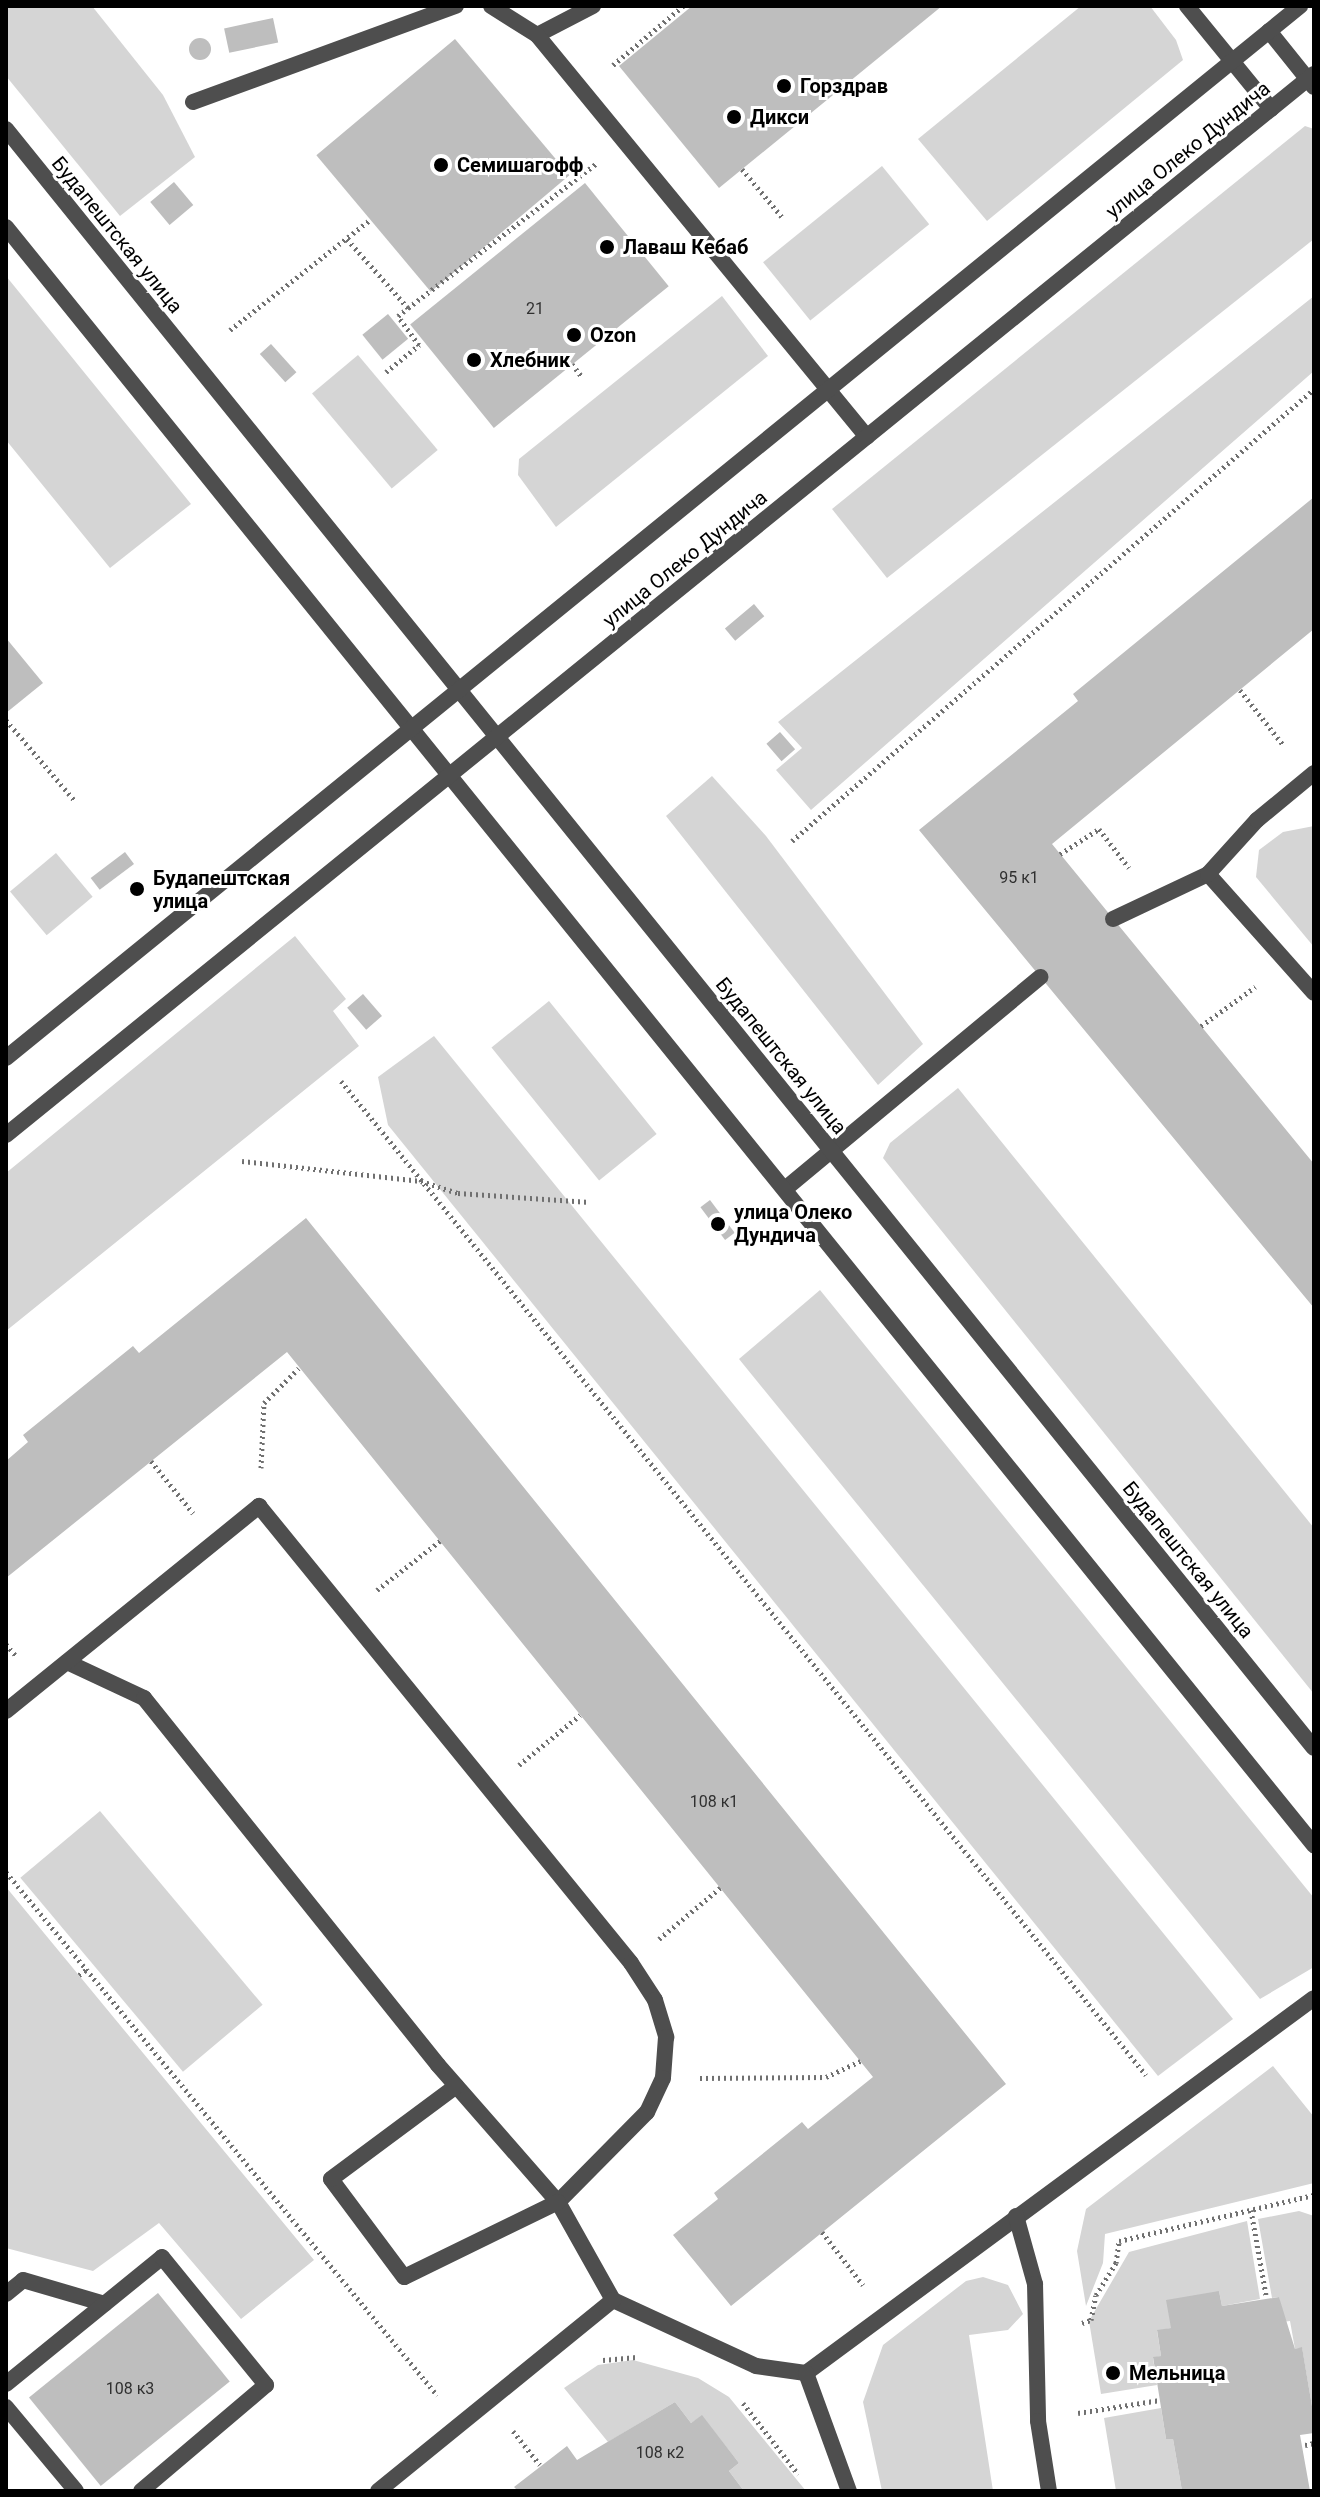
<!DOCTYPE html>
<meta charset="utf-8">
<style>
body{margin:0}
#map{position:relative;width:1320px;height:2497px;overflow:hidden;background:#fff;font-family:Roboto,sans-serif}
div>[style]{position:absolute}
[style*='--x']{left:calc(var(--x)*1px);top:calc(var(--y)*1px);width:calc(var(--w)*1px);rotate:calc(var(--a)*1deg)}
.green>*{inset:0;background:#d5d5d5;transform-origin:0 0}
.building>*{inset:0;background:#bebebe;transform-origin:0 0}
.round{border-radius:50%}
.path>*{height:5px;margin-top:-2.5px;transform-origin:0;background:repeating-linear-gradient(90deg,#707070 0 2px,transparent 0 6px)}
.service>*{height:16px;margin:-8px;padding:0 8px;transform-origin:8px;border-radius:8px;background:#4e4e4e}
.minor>*{height:16px;margin:-8px;padding:0 8px;transform-origin:8px;border-radius:8px;background:#4e4e4e}
.tertiary>*{height:16px;margin:-8px;padding:0 8px;transform-origin:8px;border-radius:8px;background:#4e4e4e}
.dots>*{width:22px;height:22px;translate:-50% -50%;box-sizing:border-box;border:4px solid #fff;border-radius:50%}
span{translate:-50% -50%;white-space:nowrap;text-align:center;line-height:1.15;-webkit-text-stroke:6px #fff;paint-order:stroke}
.number-label{font-size:16px;color:#303030}
.number-label span{-webkit-text-stroke-width:0}
.poi-label{font-size:20px;color:#000;font-weight:700}
.left{translate:0 -50%;text-align:left}
.street-label{font-size:20px;color:#000}
.frame{position:absolute;inset:0;border:8px solid #000;pointer-events:none}
</style>
<div id="map">
<div class="green">
<div style="clip-path:polygon(6px 6px,92px 6px,163px 95px,195px 157px,120px 216px,6px 76px)"></div>
<div style="clip-path:polygon(1081px 6px,1150px 6px,1176px 40px,1183px 60px,987px 221px,918px 139px)"></div>
<div style="clip-path:polygon(1305px 126px,1314px 129px,1314px 239px,887px 578px,832px 509px)"></div>
<div style="left:882px;top:166px;width:75px;height:153px;rotate:51deg"></div>
<div style="clip-path:polygon(6px 276px,191px 504px,110px 568px,6px 440px)"></div>
<div style="clip-path:polygon(722px 296px,768px 356px,556px 527px,518px 475px,519px 459px)"></div>
<div style="clip-path:polygon(1314px 296px,1314px 371px,811px 810px,776px 770px,802px 748px,778px 722px)"></div>
<div style="left:358px;top:355px;width:124px;height:60px;rotate:50deg"></div>
<div style="clip-path:polygon(712px 776px,766px 836px,923px 1044px,878px 1085px,666px 816px)"></div>
<div style="clip-path:polygon(1314px 826px,1314px 947px,1256px 877px,1259px 850px,1283px 832px)"></div>
<div style="left:56px;top:853px;width:57px;height:60px;rotate:50deg"></div>
<div style="clip-path:polygon(295px 936px,346px 999px,333px 1011px,359px 1046px,6px 1331px,6px 1173px)"></div>
<div style="left:549px;top:1001px;width:171px;height:74px;rotate:51deg"></div>
<div style="clip-path:polygon(434px 1036px,1233px 2019px,1158px 2076px,388px 1125px,378px 1077px)"></div>
<div style="clip-path:polygon(958px 1088px,1314px 1528px,1314px 1694px,883px 1158px,890px 1143px)"></div>
<div style="clip-path:polygon(820px 1290px,1314px 1898px,1314px 1967px,1260px 1999px,739px 1359px)"></div>
<div style="left:100px;top:1811px;width:253px;height:104px;rotate:50deg"></div>
<div style="clip-path:polygon(6px 1887px,314px 2260px,241px 2319px,159px 2223px,93px 2271px,6px 2248px)"></div>
<div style="clip-path:polygon(1273px 2066px,1314px 2117px,1314px 2183px,1105px 2234px,1103px 2263px,1086px 2306px,1077px 2251px,1086px 2209px)"></div>
<div style="clip-path:polygon(1299px 2211px,1314px 2216px,1314px 2418px,1302px 2348px,1295px 2349px,1290px 2321px,1282px 2322px,1279px 2297px,1272px 2298px,1258px 2219px)"></div>
<div style="clip-path:polygon(1247px 2221px,1260px 2299px,1222px 2306px,1219px 2291px,1171px 2328px,1157px 2331px,1161px 2356px,1153px 2358px,1157px 2385px,1101px 2394px,1089px 2321px,1129px 2252px)"></div>
<div style="clip-path:polygon(983px 2277px,1008px 2285px,1023px 2314px,1008px 2330px,969px 2335px,993px 2491px,882px 2491px,863px 2402px,883px 2345px,966px 2281px)"></div>
<div style="clip-path:polygon(633px 2360px,698px 2378px,729px 2397px,806px 2491px,744px 2491px,729px 2471px,739px 2463px,702px 2416px,691px 2423px,675px 2402px,608px 2442px,564px 2388px,598px 2365px)"></div>
<div style="clip-path:polygon(1161px 2408px,1166px 2439px,1173px 2439px,1182px 2491px,1116px 2491px,1104px 2418px)"></div>
</div>
<div class="building">
<div style="clip-path:polygon(692px 6px,942px 6px,719px 188px,619px 66px)"></div>
<div style="left:273px;top:18px;width:25px;height:50px;rotate:78deg"></div>
<div class="round" style="left:189px;top:38px;width:22px;height:22px"></div>
<div style="left:455px;top:39px;width:178px;height:181px;rotate:50deg"></div>
<div style="left:174px;top:182px;width:30px;height:31px;rotate:50deg"></div>
<div style="left:585px;top:183px;width:133px;height:225px;rotate:51deg"></div>
<div style="left:388px;top:314px;width:32px;height:33px;rotate:51deg"></div>
<div style="left:271px;top:344px;width:38px;height:15px;rotate:48deg"></div>
<div style="clip-path:polygon(1314px 497px,1314px 629px,1052px 844px,1314px 1164px,1314px 1308px,919px 830px,1078px 701px,1073px 694px)"></div>
<div style="left:754px;top:604px;width:16px;height:38px;rotate:50deg"></div>
<div style="clip-path:polygon(6px 638px,43px 683px,6px 713px)"></div>
<div style="left:780px;top:732px;width:23px;height:18px;rotate:49deg"></div>
<div style="left:125px;top:852px;width:15px;height:43px;rotate:53deg"></div>
<div style="left:363px;top:994px;width:29px;height:21px;rotate:49deg"></div>
<div style="left:710px;top:1200px;width:41px;height:12px;rotate:53deg"></div>
<div style="clip-path:polygon(306px 1218px,1006px 2084px,731px 2306px,673px 2235px,718px 2199px,714px 2193px,802px 2122px,808px 2129px,873px 2077px,287px 1352px,6px 1578px,6px 1461px,28px 1442px,23px 1435px,133px 1346px,139px 1353px)"></div>
<div style="clip-path:polygon(1219px 2291px,1222px 2306px,1279px 2297px,1295px 2349px,1302px 2347px,1314px 2418px,1314px 2433px,1300px 2435px,1310px 2491px,1182px 2491px,1173px 2439px,1166px 2439px,1153px 2357px,1161px 2356px,1157px 2330px,1171px 2328px,1166px 2300px)"></div>
<div style="left:158px;top:2293px;width:114px;height:166px;rotate:51deg"></div>
<div style="clip-path:polygon(675px 2402px,691px 2423px,702px 2415px,739px 2463px,729px 2471px,744px 2491px,518px 2491px,514px 2487px,567px 2446px,577px 2460px)"></div>
</div>
<div class="path">
<div style="--x:613;--y:65;--w:92;--a:-40.1"></div>
<div style="--x:742;--y:169;--w:62;--a:50.2"></div>
<div style="--x:347;--y:239;--w:92;--a:48.5"></div>
<div style="--x:408;--y:308;--w:237;--a:-37.5"></div>
<div style="--x:230;--y:330;--w:178;--a:-38.2"></div>
<div style="--x:572;--y:364;--w:16;--a:52"></div>
<div style="--x:386;--y:372;--w:43;--a:-39.3"></div>
<div style="--x:419;--y:345;--w:36;--a:-126"></div>
<div style="--x:398;--y:316;--w:13;--a:-39"></div>
<div style="--x:1240;--y:690;--w:71;--a:51.8"></div>
<div style="--x:6;--y:720;--w:105;--a:49.6"></div>
<div style="--x:792;--y:841;--w:690;--a:-40.89"></div>
<div style="--x:1060;--y:854;--w:46;--a:-32.7"></div>
<div style="--x:1099;--y:829;--w:49;--a:52.4"></div>
<div style="--x:1201;--y:1026;--w:67;--a:-35.8"></div>
<div style="--x:341;--y:1081;--w:1279;--a:51"></div>
<div style="--x:242;--y:1161;--w:180;--a:6.4"></div>
<div style="--x:421;--y:1181;--w:39;--a:18"></div>
<div style="--x:458;--y:1193;--w:132;--a:3.9"></div>
<div style="--x:151;--y:1461;--w:67;--a:51.1"></div>
<div style="--x:261;--y:1468;--w:65;--a:-87.4"></div>
<div style="--x:264;--y:1403;--w:49;--a:-45"></div>
<div style="--x:377;--y:1590;--w:80;--a:-37.9"></div>
<div style="--x:6;--y:1644;--w:16;--a:50"></div>
<div style="--x:519;--y:1765;--w:79;--a:-39.3"></div>
<div style="--x:6;--y:1872;--w:678;--a:50.51"></div>
<div style="--x:659;--y:1939;--w:80;--a:-39.9"></div>
<div style="--x:79;--y:1975;--w:9;--a:-36"></div>
<div style="--x:700;--y:2078;--w:126;--a:-0.5"></div>
<div style="--x:826;--y:2077;--w:38;--a:-25"></div>
<div style="--x:1251;--y:2210;--w:86;--a:80"></div>
<div style="--x:822;--y:2232;--w:67;--a:52.3"></div>
<div style="--x:1082;--y:2323;--w:9;--a:-18"></div>
<div style="--x:1091;--y:2320;--w:25;--a:-79"></div>
<div style="--x:1096;--y:2295;--w:38;--a:-58"></div>
<div style="--x:1116;--y:2263;--w:22;--a:-82"></div>
<div style="--x:1119;--y:2241;--w:200;--a:-13.3"></div>
<div style="--x:603;--y:2360;--w:34;--a:-5"></div>
<div style="--x:743;--y:2403;--w:90;--a:52.2"></div>
<div style="--x:1078;--y:2413;--w:83;--a:-9"></div>
<div style="--x:513;--y:2431;--w:43;--a:51.5"></div>
<div style="--x:1305;--y:2445;--w:9;--a:-13"></div>
</div>
<div class="service">
<div style="--x:491;--y:6;--w:54;--a:32.2"></div>
<div style="--x:593;--y:6;--w:63;--a:152.6"></div>
<div style="--x:537;--y:35;--w:520;--a:50.62"></div>
<div style="--x:1187;--y:6;--w:133;--a:50.8"></div>
<div style="--x:1269;--y:31;--w:72;--a:51.2"></div>
<div style="--x:193;--y:102;--w:280;--a:-20.1"></div>
<div style="--x:1208;--y:874;--w:159;--a:48.3"></div>
<div style="--x:1113;--y:919;--w:105;--a:-25.3"></div>
<div style="--x:1208;--y:874;--w:73;--a:-47.8"></div>
<div style="--x:1257;--y:820;--w:74;--a:-39.5"></div>
<div style="--x:785;--y:1189;--w:332;--a:-39.7"></div>
<div style="--x:67;--y:1662;--w:85;--a:25.1"></div>
<div style="--x:144;--y:1698;--w:470;--a:51.3"></div>
<div style="--x:438;--y:2065;--w:182;--a:48.8"></div>
<div style="--x:558;--y:2202;--w:112;--a:60.7"></div>
<div style="--x:613;--y:2300;--w:157;--a:24.8"></div>
<div style="--x:756;--y:2366;--w:50;--a:8"></div>
<div style="--x:806;--y:2373;--w:631;--a:-36.43"></div>
<div style="--x:6;--y:1711;--w:326;--a:-39"></div>
<div style="--x:259;--y:1506;--w:589;--a:50.85"></div>
<div style="--x:631;--y:1963;--w:44;--a:57"></div>
<div style="--x:655;--y:2000;--w:39;--a:73"></div>
<div style="--x:666;--y:2037;--w:41;--a:94.2"></div>
<div style="--x:663;--y:2078;--w:38;--a:115"></div>
<div style="--x:647;--y:2112;--w:127;--a:134.7"></div>
<div style="--x:558;--y:2202;--w:171;--a:154"></div>
<div style="--x:404;--y:2277;--w:122;--a:-126.7"></div>
<div style="--x:331;--y:2179;--w:156;--a:-36.6"></div>
<div style="--x:1016;--y:2216;--w:71;--a:74.4"></div>
<div style="--x:1035;--y:2284;--w:137;--a:88.7"></div>
<div style="--x:1038;--y:2421;--w:71;--a:81.1"></div>
<div style="--x:6;--y:2294;--w:22;--a:-39"></div>
<div style="--x:23;--y:2280;--w:85;--a:16.3"></div>
<div style="--x:806;--y:2373;--w:126;--a:70"></div>
<div style="--x:6;--y:2384;--w:201;--a:-39.1"></div>
<div style="--x:162;--y:2257;--w:165;--a:50.9"></div>
<div style="--x:266;--y:2385;--w:164;--a:139.7"></div>
<div style="--x:6;--y:2407;--w:109;--a:50.2"></div>
<div style="--x:378;--y:2491;--w:303;--a:-39.1"></div>
</div>
<div class="minor">
<div style="--x:6;--y:129;--w:2081;--a:51.07"></div>
<div style="--x:6;--y:227;--w:2081;--a:51.05"></div>
</div>
<div class="tertiary">
<div style="--x:6;--y:1058;--w:1668;--a:-39.11"></div>
<div style="--x:6;--y:1135;--w:1684;--a:-39.05"></div>
</div>
<div class="dots">
<div style="left:784px;top:86px;background:#000"></div>
<div style="left:734px;top:117px;background:#000"></div>
<div style="left:441px;top:165px;background:#000"></div>
<div style="left:607px;top:247px;background:#000"></div>
<div style="left:574px;top:335px;background:#000"></div>
<div style="left:474px;top:360px;background:#000"></div>
<div style="left:137px;top:889px;background:#000"></div>
<div style="left:718px;top:1224px;background:#000"></div>
<div style="left:1113px;top:2373px;background:#000"></div>
</div>
<div class="number-label">
<span style="left:535px;top:309px">21</span>
<span style="left:1019px;top:878px">95 к1</span>
<span style="left:714px;top:1802px">108 к1</span>
<span style="left:130px;top:2389px">108 к3</span>
<span style="left:660px;top:2453px">108 к2</span>
</div>
<div class="poi-label">
<span class="left" style="left:800px;top:86px">Горздрав</span>
<span class="left" style="left:750px;top:117px">Дикси</span>
<span class="left" style="left:457px;top:165px">Семишагофф</span>
<span class="left" style="left:623px;top:247px">Лаваш Кебаб</span>
<span class="left" style="left:590px;top:335px">Ozon</span>
<span class="left" style="left:490px;top:360px">Хлебник</span>
<span class="left" style="left:153px;top:890px">Будапештская<br>улица</span>
<span class="left" style="left:734px;top:1224px">улица Олеко<br>Дундича</span>
<span class="left" style="left:1129px;top:2373px">Мельница</span>
</div>
<div class="street-label">
<span style="left:1188px;top:150px;rotate:-39deg">улица Олеко Дундича</span>
<span style="left:117px;top:235px;rotate:51deg">Будапештская улица</span>
<span style="left:685px;top:559px;rotate:-39deg">улица Олеко Дундича</span>
<span style="left:781px;top:1056px;rotate:51deg">Будапештская улица</span>
<span style="left:1188px;top:1560px;rotate:51deg">Будапештская улица</span>
</div>
<div class="frame"></div>
</div>
